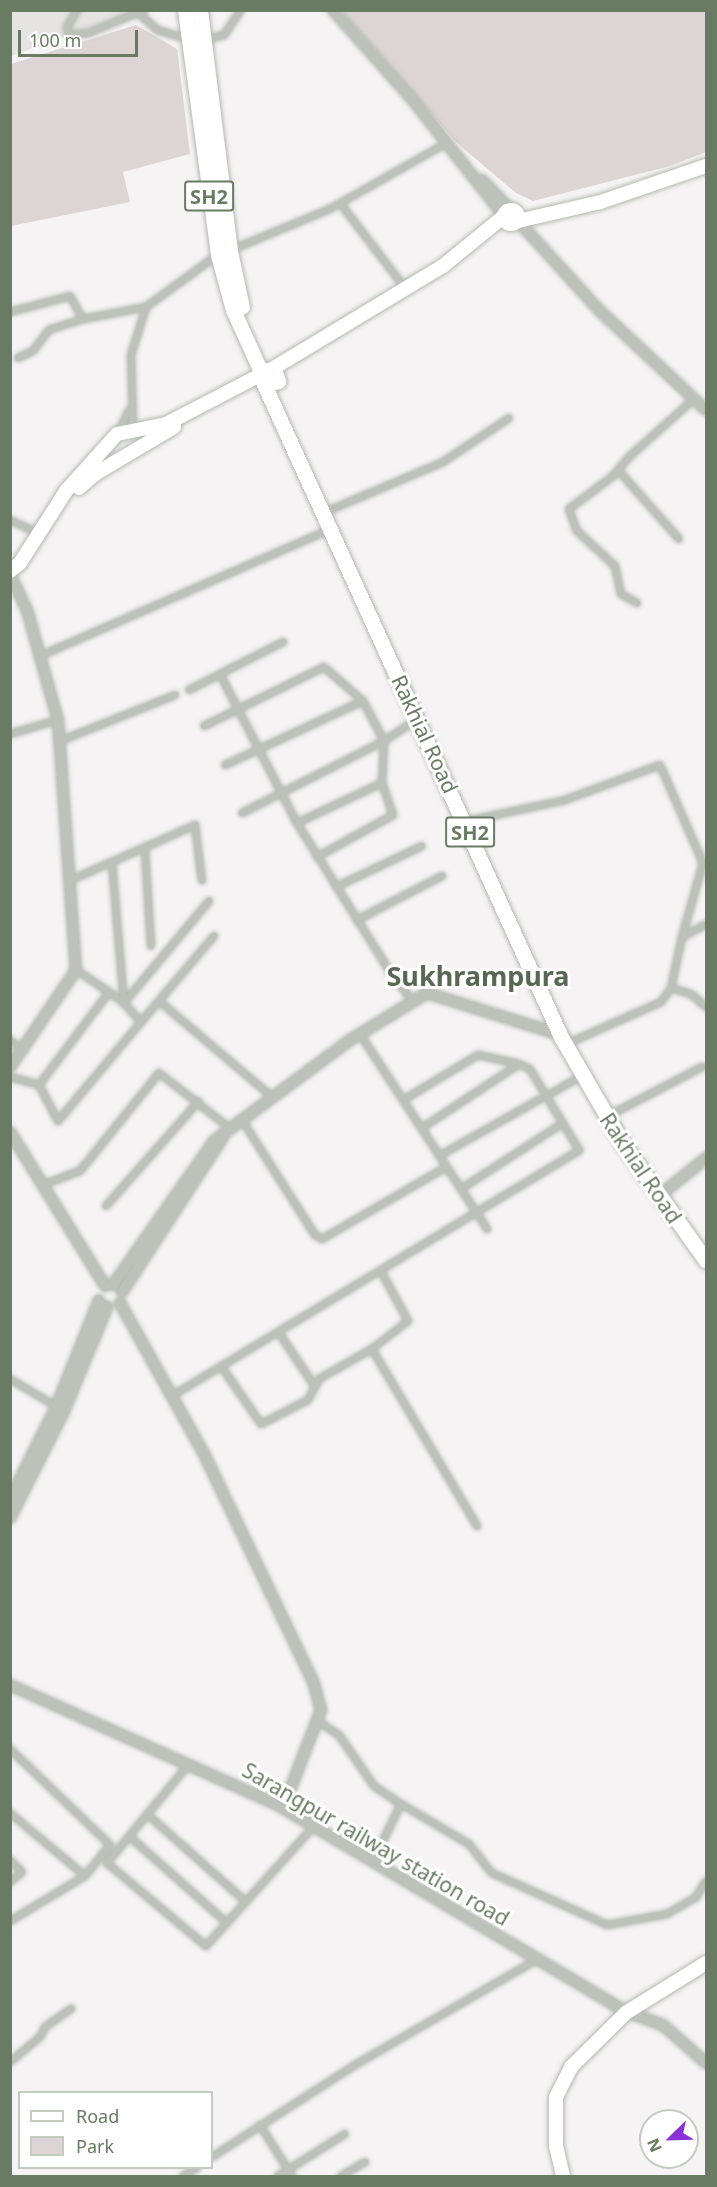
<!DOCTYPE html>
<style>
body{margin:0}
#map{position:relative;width:717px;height:2187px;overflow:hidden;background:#f6f3f5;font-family:"Noto Sans",sans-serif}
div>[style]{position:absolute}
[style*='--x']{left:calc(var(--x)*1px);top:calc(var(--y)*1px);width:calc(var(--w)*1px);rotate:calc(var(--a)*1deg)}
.built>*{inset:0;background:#e5e4e3}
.green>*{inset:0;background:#ddd4d5}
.roads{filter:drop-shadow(0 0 2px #b2b9af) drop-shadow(0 0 2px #b2b9af)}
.minor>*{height:6px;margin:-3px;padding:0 3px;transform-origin:3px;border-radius:3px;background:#bcc2ba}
.tertiary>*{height:10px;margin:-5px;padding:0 5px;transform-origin:5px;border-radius:5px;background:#bcc2ba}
.secondary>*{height:14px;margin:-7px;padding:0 7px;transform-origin:7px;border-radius:7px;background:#fff}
.secondary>.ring{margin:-7px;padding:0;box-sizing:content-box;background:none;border:14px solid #fff;border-radius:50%}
.primary>*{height:15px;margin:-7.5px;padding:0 7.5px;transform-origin:7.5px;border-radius:7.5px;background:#fff}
span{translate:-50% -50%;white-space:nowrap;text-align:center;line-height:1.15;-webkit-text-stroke:6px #fff;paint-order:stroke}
.shield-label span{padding:2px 4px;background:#fff;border:2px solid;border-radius:4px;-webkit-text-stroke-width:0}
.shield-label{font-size:20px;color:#697c63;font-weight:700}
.street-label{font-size:21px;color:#697c63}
.district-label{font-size:27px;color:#596854;font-weight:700}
.frame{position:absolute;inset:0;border:12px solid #697c63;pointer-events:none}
.legend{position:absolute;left:18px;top:2091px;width:195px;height:78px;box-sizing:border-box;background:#fff;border:2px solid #c3cbc1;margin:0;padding:8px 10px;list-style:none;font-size:18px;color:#697c63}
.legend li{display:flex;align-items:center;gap:12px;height:30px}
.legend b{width:30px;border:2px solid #c3cbc1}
.north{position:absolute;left:639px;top:2109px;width:60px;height:60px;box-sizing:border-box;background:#fff;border:2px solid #c3cbc1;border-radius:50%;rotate:247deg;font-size:16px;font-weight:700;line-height:24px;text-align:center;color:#697c63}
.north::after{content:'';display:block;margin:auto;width:21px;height:27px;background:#8a31d8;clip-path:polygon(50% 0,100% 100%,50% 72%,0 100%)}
.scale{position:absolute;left:18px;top:30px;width:120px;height:27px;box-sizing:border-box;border:3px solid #697c63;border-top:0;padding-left:8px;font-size:18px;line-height:21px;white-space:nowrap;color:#697c63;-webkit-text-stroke:4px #fff;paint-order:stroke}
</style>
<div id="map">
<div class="built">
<div style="clip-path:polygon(11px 11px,136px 11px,11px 56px)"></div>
</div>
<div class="green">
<div style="clip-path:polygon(342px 11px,706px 11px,706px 152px,670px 166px,533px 201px,516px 193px,456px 142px)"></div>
<div style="clip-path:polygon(136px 25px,177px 49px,190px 154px,123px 172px,130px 202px,11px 226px,11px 64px)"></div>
</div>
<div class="roads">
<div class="minor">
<div style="--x:77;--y:10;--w:20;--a:120"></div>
<div style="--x:67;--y:27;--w:8;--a:76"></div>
<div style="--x:69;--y:35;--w:19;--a:-6"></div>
<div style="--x:88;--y:33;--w:61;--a:-22.3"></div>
<div style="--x:135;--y:10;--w:30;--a:42"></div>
<div style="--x:157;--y:30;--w:32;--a:16"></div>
<div style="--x:204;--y:40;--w:21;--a:-14"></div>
<div style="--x:224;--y:35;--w:30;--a:-56"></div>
<div style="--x:340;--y:203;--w:107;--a:52.6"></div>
<div style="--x:231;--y:250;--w:107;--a:-22.5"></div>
<div style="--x:330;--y:209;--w:132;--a:-29.5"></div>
<div style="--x:10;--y:312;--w:62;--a:-14.9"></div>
<div style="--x:70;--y:296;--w:26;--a:61"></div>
<div style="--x:83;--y:319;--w:64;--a:-10.8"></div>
<div style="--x:18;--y:358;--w:17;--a:-25"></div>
<div style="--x:33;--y:351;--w:26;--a:-53"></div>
<div style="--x:49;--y:330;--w:36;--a:-18"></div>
<div style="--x:133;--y:429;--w:74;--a:-91.5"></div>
<div style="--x:131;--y:355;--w:50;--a:-72.6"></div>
<div style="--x:146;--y:307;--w:87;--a:-36.1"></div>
<div style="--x:118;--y:433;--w:25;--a:-64"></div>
<div style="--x:618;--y:470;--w:92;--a:48.5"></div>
<div style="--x:330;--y:510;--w:123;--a:-23"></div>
<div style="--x:443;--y:462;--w:79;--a:-33.7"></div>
<div style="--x:10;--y:520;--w:31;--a:25"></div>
<div style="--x:637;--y:603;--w:18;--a:-151"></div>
<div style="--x:621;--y:594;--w:29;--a:-102"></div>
<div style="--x:615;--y:566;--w:52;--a:-137.4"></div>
<div style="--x:577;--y:531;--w:23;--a:-110"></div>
<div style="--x:569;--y:509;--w:55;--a:-36.9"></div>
<div style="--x:613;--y:476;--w:26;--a:-50"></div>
<div style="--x:630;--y:456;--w:86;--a:-41.7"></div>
<div style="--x:40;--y:656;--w:318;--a:-23.6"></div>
<div style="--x:220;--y:674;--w:71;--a:-26.9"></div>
<div style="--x:189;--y:690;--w:35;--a:-27"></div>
<div style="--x:220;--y:674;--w:168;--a:62.7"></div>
<div style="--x:297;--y:823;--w:176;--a:58"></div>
<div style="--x:390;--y:972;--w:37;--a:52"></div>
<div style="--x:204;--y:726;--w:134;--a:-26.2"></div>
<div style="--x:324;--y:667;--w:52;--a:41.1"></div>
<div style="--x:363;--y:701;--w:45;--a:62.3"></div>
<div style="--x:384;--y:741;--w:42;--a:92.7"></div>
<div style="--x:382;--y:783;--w:34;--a:71"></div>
<div style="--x:393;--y:815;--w:87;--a:151.1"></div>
<div style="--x:10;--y:734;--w:50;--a:-16.3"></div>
<div style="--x:60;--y:741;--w:124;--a:-21.8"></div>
<div style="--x:225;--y:765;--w:152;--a:-24.9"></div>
<div style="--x:242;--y:813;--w:159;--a:-26.9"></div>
<div style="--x:384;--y:741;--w:37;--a:-33"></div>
<div style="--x:472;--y:820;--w:95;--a:-12.1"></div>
<div style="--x:565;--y:800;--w:101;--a:-20.2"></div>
<div style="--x:660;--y:765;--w:107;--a:66.3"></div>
<div style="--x:703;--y:863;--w:77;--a:105.8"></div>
<div style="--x:297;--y:823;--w:94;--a:-25.2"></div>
<div style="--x:145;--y:850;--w:96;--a:86.4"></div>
<div style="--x:71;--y:880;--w:136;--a:-23.9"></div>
<div style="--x:195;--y:825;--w:56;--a:82.9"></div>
<div style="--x:336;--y:887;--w:95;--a:-25.5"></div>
<div style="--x:357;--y:920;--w:96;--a:-27.4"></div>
<div style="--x:671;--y:988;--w:21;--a:17"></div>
<div style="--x:691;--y:994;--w:20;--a:41"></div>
<div style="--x:109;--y:992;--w:19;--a:36"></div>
<div style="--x:124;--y:1003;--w:133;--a:-50.2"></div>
<div style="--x:159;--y:1001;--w:148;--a:40.3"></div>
<div style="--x:141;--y:1022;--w:113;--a:-49.7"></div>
<div style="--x:360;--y:1034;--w:233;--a:56.9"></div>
<div style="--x:10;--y:1040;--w:16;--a:40"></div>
<div style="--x:571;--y:1042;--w:98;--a:-24"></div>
<div style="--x:661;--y:1002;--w:17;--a:-54"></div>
<div style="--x:671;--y:988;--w:52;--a:-77.8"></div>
<div style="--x:682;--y:937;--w:27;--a:-28"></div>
<div style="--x:10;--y:1077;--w:30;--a:15"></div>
<div style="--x:39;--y:1085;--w:116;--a:-53"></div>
<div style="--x:109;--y:992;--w:40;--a:-146"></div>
<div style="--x:39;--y:1085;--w:41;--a:62.2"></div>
<div style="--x:58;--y:1121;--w:129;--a:-50"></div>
<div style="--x:141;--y:1022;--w:25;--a:-132"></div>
<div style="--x:124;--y:1003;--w:141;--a:-94.9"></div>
<div style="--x:552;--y:1093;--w:34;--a:-30"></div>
<div style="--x:612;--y:1114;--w:102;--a:-27.6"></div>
<div style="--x:242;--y:1120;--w:136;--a:57.6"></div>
<div style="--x:315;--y:1235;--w:8;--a:30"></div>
<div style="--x:322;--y:1239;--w:143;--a:-30.1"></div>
<div style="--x:422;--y:1128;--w:116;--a:-33.4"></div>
<div style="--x:439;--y:1156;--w:116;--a:-29.4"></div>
<div style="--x:43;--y:1185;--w:40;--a:-21"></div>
<div style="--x:80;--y:1171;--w:126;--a:-51.1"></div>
<div style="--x:159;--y:1073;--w:91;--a:37.9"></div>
<div style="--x:461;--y:1189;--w:121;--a:-32.9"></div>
<div style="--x:106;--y:1206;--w:140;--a:-48.5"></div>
<div style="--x:279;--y:1333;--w:63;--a:56.1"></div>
<div style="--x:372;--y:1349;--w:46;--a:-37.9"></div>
<div style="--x:408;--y:1321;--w:57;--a:-118.4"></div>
<div style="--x:221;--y:1366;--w:70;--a:55.4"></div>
<div style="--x:261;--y:1424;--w:53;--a:-27.1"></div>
<div style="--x:308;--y:1400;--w:24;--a:-62"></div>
<div style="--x:319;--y:1379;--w:61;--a:-29.5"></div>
<div style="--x:372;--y:1349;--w:206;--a:59.3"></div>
<div style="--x:10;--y:1379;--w:57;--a:30.6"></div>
<div style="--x:172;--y:1396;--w:476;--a:-31.1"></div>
<div style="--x:579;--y:1150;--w:95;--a:-121.2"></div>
<div style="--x:530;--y:1069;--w:12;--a:-156"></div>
<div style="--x:519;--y:1064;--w:42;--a:-167.6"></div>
<div style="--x:478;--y:1055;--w:85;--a:148.9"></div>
<div style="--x:318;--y:1721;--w:25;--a:34"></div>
<div style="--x:339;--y:1735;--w:62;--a:55.5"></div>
<div style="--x:374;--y:1786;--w:32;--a:34"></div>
<div style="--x:401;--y:1804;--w:64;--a:116.2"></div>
<div style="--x:10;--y:1749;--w:139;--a:43.8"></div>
<div style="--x:110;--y:1845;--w:40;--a:129"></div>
<div style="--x:85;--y:1876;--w:87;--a:149"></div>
<div style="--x:189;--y:1764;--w:129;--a:129.6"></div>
<div style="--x:107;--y:1863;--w:129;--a:40"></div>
<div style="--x:206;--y:1946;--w:161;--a:-48"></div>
<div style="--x:401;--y:1804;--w:79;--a:30.5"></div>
<div style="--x:469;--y:1844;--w:37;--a:52"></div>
<div style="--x:492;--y:1873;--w:126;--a:24.3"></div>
<div style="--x:607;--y:1925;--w:61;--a:-10.4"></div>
<div style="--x:667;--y:1914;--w:34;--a:-30"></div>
<div style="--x:696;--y:1897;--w:19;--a:-58"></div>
<div style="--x:10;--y:1813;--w:98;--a:40"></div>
<div style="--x:147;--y:1814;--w:132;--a:41.6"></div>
<div style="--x:129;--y:1836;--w:131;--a:41.6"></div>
<div style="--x:10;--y:1860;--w:17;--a:45"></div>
<div style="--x:22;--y:1872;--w:16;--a:140"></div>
<div style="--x:10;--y:2062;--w:39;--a:-40"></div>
<div style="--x:40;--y:2037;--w:11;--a:-63"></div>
<div style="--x:45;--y:2027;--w:32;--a:-35"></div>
<div style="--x:260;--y:2125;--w:60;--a:57.9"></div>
<div style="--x:212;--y:2157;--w:170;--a:-32.8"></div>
<div style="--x:355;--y:2065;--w:211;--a:-30.1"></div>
<div style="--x:183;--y:2176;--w:16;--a:-30"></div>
<div style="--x:278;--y:2176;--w:79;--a:-32.1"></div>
<div style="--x:341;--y:2176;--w:28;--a:-30"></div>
</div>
<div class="tertiary">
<div style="--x:333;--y:10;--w:119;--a:48.4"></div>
<div style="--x:412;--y:99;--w:149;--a:51.8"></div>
<div style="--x:482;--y:180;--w:42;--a:46"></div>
<div style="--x:518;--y:221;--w:120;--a:47.7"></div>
<div style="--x:599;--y:310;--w:146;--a:43.1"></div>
<div style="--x:10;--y:574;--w:40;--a:65"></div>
<div style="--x:27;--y:610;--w:114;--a:74.3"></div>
<div style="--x:58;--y:720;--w:251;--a:85.9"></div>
<div style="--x:76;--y:970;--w:117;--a:124.2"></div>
<div style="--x:10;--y:1132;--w:181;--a:58.3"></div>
<div style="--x:658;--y:1197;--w:62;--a:-39.1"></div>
<div style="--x:113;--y:1285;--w:177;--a:-54.9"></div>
<div style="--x:215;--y:1140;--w:168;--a:-36.5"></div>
<div style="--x:350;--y:1040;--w:90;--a:-31.4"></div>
<div style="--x:427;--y:993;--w:144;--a:17.4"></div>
<div style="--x:122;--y:1292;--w:185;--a:-56.9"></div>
<div style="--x:120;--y:1303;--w:175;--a:60.9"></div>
<div style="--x:205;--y:1456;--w:253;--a:64.4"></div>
<div style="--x:314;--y:1684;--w:27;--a:75"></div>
<div style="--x:321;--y:1710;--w:105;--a:111.2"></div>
<div style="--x:10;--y:1499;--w:103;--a:-63.4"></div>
<div style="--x:56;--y:1407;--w:115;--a:-68.1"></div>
<div style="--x:10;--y:1518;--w:120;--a:-63.2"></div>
<div style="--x:64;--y:1411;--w:113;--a:-67.5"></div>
<div style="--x:10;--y:1685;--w:294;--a:24.1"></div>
<div style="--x:278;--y:1805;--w:406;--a:30.7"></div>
<div style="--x:627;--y:2012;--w:38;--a:20"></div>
<div style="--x:663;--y:2025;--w:57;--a:41.5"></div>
</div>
<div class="secondary">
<div class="ring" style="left:504px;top:210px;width:0;height:0"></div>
<div style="--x:518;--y:221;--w:84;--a:-13"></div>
<div style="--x:600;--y:202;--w:112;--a:-18.8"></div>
<div style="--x:272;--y:369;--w:200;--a:-31.1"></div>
<div style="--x:443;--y:266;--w:79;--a:-39.3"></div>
<div style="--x:79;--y:488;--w:21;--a:-41"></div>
<div style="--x:95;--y:474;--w:92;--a:-30.7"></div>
<div style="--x:10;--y:571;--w:13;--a:-39"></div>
<div style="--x:20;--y:563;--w:85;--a:-57.4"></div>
<div style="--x:66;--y:491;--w:76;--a:-48.2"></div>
<div style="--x:117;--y:434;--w:50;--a:-11.5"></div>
<div style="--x:166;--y:424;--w:108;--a:-27.5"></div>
<div style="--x:563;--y:2176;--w:31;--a:-103"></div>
<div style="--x:556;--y:2146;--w:49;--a:-90"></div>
<div style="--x:556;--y:2097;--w:34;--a:-63"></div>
<div style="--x:571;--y:2067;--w:78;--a:-44.5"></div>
<div style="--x:627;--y:2012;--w:93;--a:-31.8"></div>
</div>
<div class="primary">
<div style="--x:185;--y:10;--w:247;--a:82.3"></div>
<div style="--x:218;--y:255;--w:57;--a:74.7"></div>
<div style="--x:233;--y:310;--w:70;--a:65.6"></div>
<div style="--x:200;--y:10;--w:243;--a:82.9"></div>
<div style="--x:230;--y:251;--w:57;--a:77.9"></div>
<div style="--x:265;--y:385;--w:14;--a:-17"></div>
<div style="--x:278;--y:381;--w:13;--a:-108"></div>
<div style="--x:274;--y:369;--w:11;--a:170"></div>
<div style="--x:263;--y:371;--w:9;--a:96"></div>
<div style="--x:262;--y:380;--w:722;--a:65.53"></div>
<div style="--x:561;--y:1037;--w:124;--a:59.9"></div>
<div style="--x:623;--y:1144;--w:143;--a:54.6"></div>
</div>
</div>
<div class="shield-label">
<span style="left:209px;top:196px">SH2</span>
<span style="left:470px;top:832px">SH2</span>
</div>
<div class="street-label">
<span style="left:425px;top:734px;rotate:65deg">Rakhial Road</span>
<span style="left:641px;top:1168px;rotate:56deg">Rakhial Road</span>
<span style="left:376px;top:1844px;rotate:30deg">Sarangpur railway station road</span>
</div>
<div class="district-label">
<span style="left:478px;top:976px">Sukhrampura</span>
</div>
<div class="frame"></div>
<ul class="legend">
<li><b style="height:8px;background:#fff"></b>Road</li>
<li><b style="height:16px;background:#ddd4d5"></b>Park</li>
</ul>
<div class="north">N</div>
<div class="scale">100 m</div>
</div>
